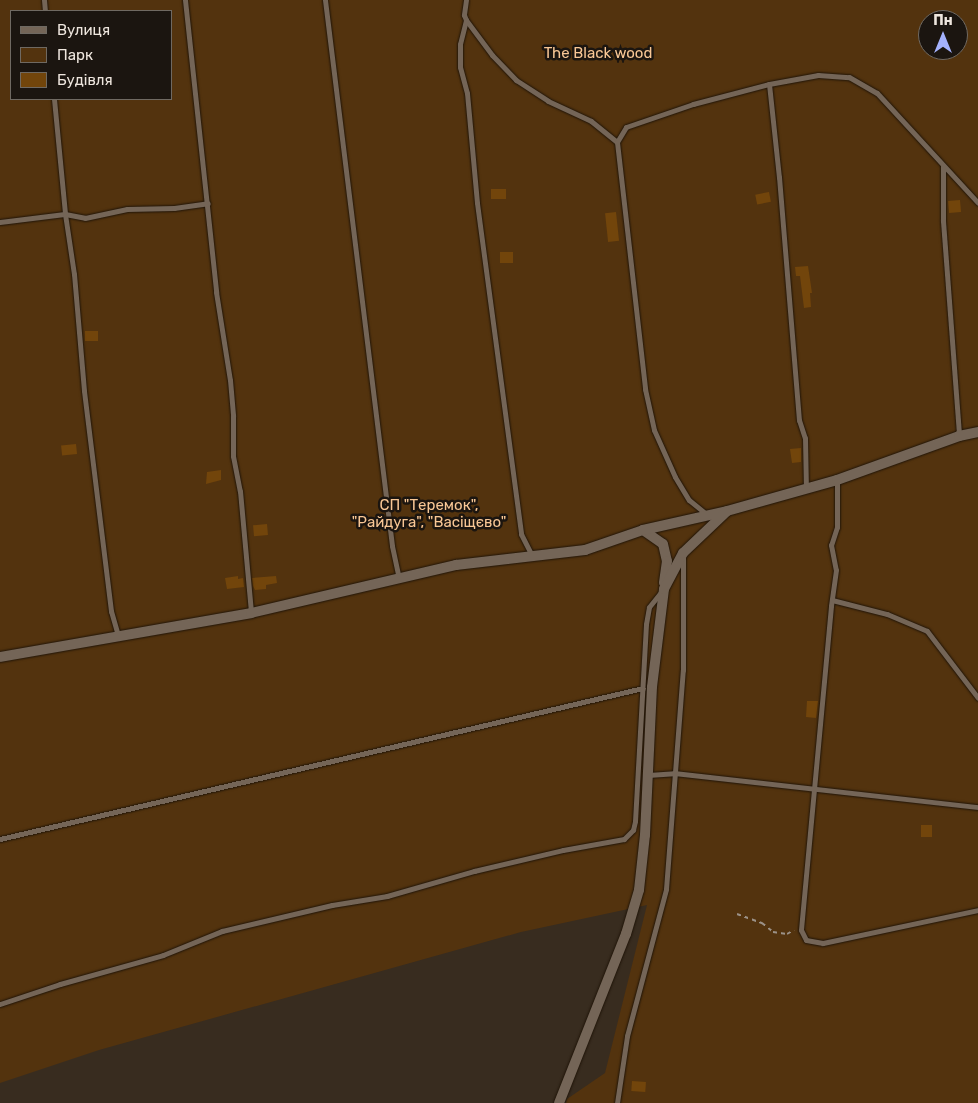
<!DOCTYPE html>
<meta charset="utf-8">
<style>
body{margin:0}
#map{position:relative;width:978px;height:1103px;overflow:hidden;background:#382c1f;font-family:Rubik,sans-serif}
div>[style]{position:absolute}
[style*='--x']{left:calc(var(--x)*1px);top:calc(var(--y)*1px);width:calc(var(--w)*1px);rotate:calc(var(--a)*1deg)}
.green>*{inset:0;background:#53330e}
.building>*{inset:0;background:#72450b;transform-origin:0 0}
.path>*{height:2px;margin-top:-1px;transform-origin:0;background:repeating-linear-gradient(90deg,#9b9187 0 4px,transparent 0 8px)}
.roads{filter:drop-shadow(0 0 1px #1f1408) drop-shadow(0 0 1px #1f1408)}
.service>*{height:5px;margin:-2.5px;padding:0 2.5px;transform-origin:2.5px;border-radius:2.5px;background:#746557}
.minor>*{height:10px;margin:-5px;padding:0 5px;transform-origin:5px;border-radius:5px;background:#746557}
span{translate:-50% -50%;white-space:nowrap;text-align:center;line-height:1.15;-webkit-text-stroke:5px #1b1510;paint-order:stroke}
.park-label{font-size:15px;color:#f9c795}
.legend{position:absolute;left:10px;top:10px;width:162px;height:90px;box-sizing:border-box;background:#1b1510;border:1px solid #6f6962;margin:0;padding:6px 9px;list-style:none;font-size:15px;color:#eee6de}
.legend li{display:flex;align-items:center;gap:10px;height:25px}
.legend b{width:25px;border:1px solid #6f6962}
.north{position:absolute;left:918px;top:10px;width:50px;height:50px;box-sizing:border-box;background:#1b1510;border:1px solid #6f6962;border-radius:50%;rotate:0deg;font-size:14px;font-weight:700;line-height:20px;text-align:center;color:#eee6de}
.north::after{content:'';display:block;margin:auto;width:18px;height:22px;background:#a4b1fc;clip-path:polygon(50% 0,100% 100%,50% 72%,0 100%)}
</style>
<div id="map">
<div class="green">
<div style="clip-path:polygon(evenodd,0 0,978px 0,978px 1103px,566px 1103px,567px 1099px,605px 1073px,647px 905px,521px 932px,99px 1050px,0 1083px,0 0,11px 11px,171px 11px,171px 99px,11px 99px,11px 11px,0 0,928px 20px,958px 20px,958px 50px,928px 50px,928px 20px)"></div>
</div>
<div class="building">
<div style="left:506px;top:189px;width:10px;height:15px;rotate:90deg"></div>
<div style="left:769px;top:192px;width:10px;height:14px;rotate:79deg"></div>
<div style="left:960px;top:200px;width:12px;height:12px;rotate:85deg"></div>
<div style="left:616px;top:212px;width:29px;height:11px;rotate:84deg"></div>
<div style="left:500px;top:252px;width:13px;height:11px"></div>
<div style="clip-path:polygon(808px 266px,812px 293px,810px 293px,811px 307px,804px 308px,800px 276px,796px 276px,795px 267px)"></div>
<div style="left:98px;top:331px;width:10px;height:13px;rotate:90deg"></div>
<div style="left:76px;top:444px;width:10px;height:15px;rotate:84deg"></div>
<div style="clip-path:polygon(801px 448px,801px 462px,792px 463px,790px 449px)"></div>
<div style="clip-path:polygon(221px 470px,221px 480px,206px 484px,207px 472px)"></div>
<div style="left:267px;top:524px;width:11px;height:14px;rotate:85deg"></div>
<div style="clip-path:polygon(238px 576px,238px 579px,243px 578px,244px 587px,227px 589px,225px 578px)"></div>
<div style="clip-path:polygon(276px 576px,277px 583px,266px 585px,266px 589px,255px 590px,253px 586px,252px 578px)"></div>
<div style="clip-path:polygon(807px 701px,818px 701px,816px 718px,806px 717px)"></div>
<div style="left:921px;top:825px;width:11px;height:12px"></div>
<div style="left:632px;top:1081px;width:14px;height:10px;rotate:4deg"></div>
</div>
<div class="path">
<div style="--x:737;--y:914;--w:27;--a:20"></div>
<div style="--x:762;--y:923;--w:14;--a:39"></div>
<div style="--x:773;--y:932;--w:14;--a:8"></div>
<div style="--x:787;--y:934;--w:8;--a:-30"></div>
</div>
<div class="roads">
<div class="service">
<div style="--x:44;--y:0;--w:11;--a:85"></div>
<div style="--x:185;--y:0;--w:294;--a:83.9"></div>
<div style="--x:216;--y:292;--w:89;--a:81"></div>
<div style="--x:230;--y:380;--w:36;--a:85"></div>
<div style="--x:233;--y:416;--w:40;--a:90"></div>
<div style="--x:233;--y:456;--w:36;--a:79"></div>
<div style="--x:240;--y:491;--w:122;--a:84.8"></div>
<div style="--x:325;--y:0;--w:550;--a:83"></div>
<div style="--x:392;--y:546;--w:33;--a:78"></div>
<div style="--x:466;--y:0;--w:15;--a:98"></div>
<div style="--x:464;--y:15;--w:5;--a:68"></div>
<div style="--x:466;--y:20;--w:44;--a:53.4"></div>
<div style="--x:492;--y:55;--w:35;--a:46"></div>
<div style="--x:516;--y:80;--w:38;--a:33"></div>
<div style="--x:548;--y:101;--w:47;--a:24.9"></div>
<div style="--x:591;--y:121;--w:33;--a:39"></div>
<div style="--x:617;--y:142;--w:249;--a:83.5"></div>
<div style="--x:645;--y:389;--w:42;--a:77.6"></div>
<div style="--x:654;--y:430;--w:51;--a:65.9"></div>
<div style="--x:675;--y:477;--w:27;--a:59"></div>
<div style="--x:689;--y:500;--w:22;--a:39"></div>
<div style="--x:466;--y:20;--w:25;--a:104"></div>
<div style="--x:460;--y:44;--w:23;--a:90"></div>
<div style="--x:460;--y:67;--w:27;--a:75"></div>
<div style="--x:467;--y:93;--w:110;--a:84.8"></div>
<div style="--x:477;--y:203;--w:334;--a:82.4"></div>
<div style="--x:521;--y:534;--w:25;--a:63"></div>
<div style="--x:769;--y:84;--w:94;--a:83.9"></div>
<div style="--x:779;--y:177;--w:244;--a:85.3"></div>
<div style="--x:799;--y:420;--w:19;--a:72"></div>
<div style="--x:805;--y:438;--w:50;--a:88.9"></div>
<div style="--x:54;--y:99;--w:116;--a:84.5"></div>
<div style="--x:65;--y:214;--w:61;--a:81.5"></div>
<div style="--x:74;--y:274;--w:117;--a:85.1"></div>
<div style="--x:84;--y:391;--w:222;--a:83"></div>
<div style="--x:111;--y:611;--w:26;--a:74"></div>
<div style="--x:617;--y:142;--w:17;--a:-59"></div>
<div style="--x:626;--y:127;--w:71;--a:-18.9"></div>
<div style="--x:693;--y:104;--w:79;--a:-14.7"></div>
<div style="--x:769;--y:84;--w:50;--a:-10.4"></div>
<div style="--x:818;--y:75;--w:31;--a:4"></div>
<div style="--x:849;--y:77;--w:32;--a:30"></div>
<div style="--x:877;--y:93;--w:149;--a:47.4"></div>
<div style="--x:943;--y:166;--w:55;--a:90"></div>
<div style="--x:943;--y:221;--w:216;--a:85.7"></div>
<div style="--x:0;--y:222;--w:65;--a:-7"></div>
<div style="--x:65;--y:214;--w:20;--a:11"></div>
<div style="--x:85;--y:218;--w:43;--a:-12.1"></div>
<div style="--x:127;--y:209;--w:47;--a:-1.2"></div>
<div style="--x:174;--y:208;--w:34;--a:-8"></div>
<div style="--x:837;--y:480;--w:47;--a:90"></div>
<div style="--x:837;--y:527;--w:19;--a:108"></div>
<div style="--x:831;--y:545;--w:25;--a:79"></div>
<div style="--x:836;--y:570;--w:36;--a:98"></div>
<div style="--x:831;--y:606;--w:325;--a:95.3"></div>
<div style="--x:801;--y:930;--w:11;--a:63"></div>
<div style="--x:806;--y:940;--w:17;--a:10"></div>
<div style="--x:823;--y:943;--w:158;--a:-12"></div>
<div style="--x:832;--y:600;--w:57;--a:14.3"></div>
<div style="--x:887;--y:614;--w:43;--a:23"></div>
<div style="--x:927;--y:631;--w:84;--a:52.7"></div>
<div style="--x:648;--y:775;--w:26;--a:-4"></div>
<div style="--x:674;--y:773;--w:306;--a:6.4"></div>
<div style="--x:0;--y:839;--w:660;--a:-13.22"></div>
<div style="--x:0;--y:1004;--w:63;--a:-18.4"></div>
<div style="--x:60;--y:984;--w:107;--a:-15.7"></div>
<div style="--x:163;--y:955;--w:64;--a:-22.1"></div>
<div style="--x:222;--y:931;--w:113;--a:-13.3"></div>
<div style="--x:332;--y:905;--w:56;--a:-9.3"></div>
<div style="--x:387;--y:896;--w:91;--a:-16"></div>
<div style="--x:474;--y:871;--w:91;--a:-13.3"></div>
<div style="--x:563;--y:850;--w:62;--a:-10.2"></div>
<div style="--x:624;--y:839;--w:13;--a:-45"></div>
<div style="--x:633;--y:830;--w:9;--a:-77"></div>
<div style="--x:635;--y:821;--w:197;--a:-86.8"></div>
<div style="--x:646;--y:624;--w:17;--a:-80"></div>
<div style="--x:649;--y:607;--w:21;--a:-51"></div>
<div style="--x:617;--y:1103;--w:68;--a:-81.5"></div>
<div style="--x:627;--y:1036;--w:152;--a:-75.1"></div>
<div style="--x:666;--y:889;--w:220;--a:-85.6"></div>
<div style="--x:683;--y:670;--w:114;--a:-90"></div>
</div>
<div class="minor">
<div style="--x:643;--y:530;--w:24;--a:35"></div>
<div style="--x:663;--y:544;--w:17;--a:77"></div>
<div style="--x:667;--y:561;--w:22;--a:98"></div>
<div style="--x:0;--y:657;--w:255;--a:-9.9"></div>
<div style="--x:251;--y:613;--w:211;--a:-13.2"></div>
<div style="--x:456;--y:565;--w:130;--a:-6.6"></div>
<div style="--x:585;--y:550;--w:61;--a:-19"></div>
<div style="--x:643;--y:530;--w:86;--a:-12.7"></div>
<div style="--x:727;--y:511;--w:114;--a:-15.7"></div>
<div style="--x:837;--y:480;--w:130;--a:-19.8"></div>
<div style="--x:959;--y:436;--w:19;--a:-12"></div>
<div style="--x:559;--y:1103;--w:182;--a:-68.4"></div>
<div style="--x:626;--y:934;--w:46;--a:-73.5"></div>
<div style="--x:639;--y:890;--w:55;--a:-83.8"></div>
<div style="--x:645;--y:835;--w:148;--a:-87.3"></div>
<div style="--x:652;--y:687;--w:99;--a:-83"></div>
<div style="--x:664;--y:589;--w:41;--a:-62.2"></div>
<div style="--x:683;--y:553;--w:59;--a:-43.6"></div>
</div>
</div>
<div class="park-label">
<span style="left:598px;top:54px">The Black wood</span>
<span style="left:429px;top:514px">СП "Теремок",<br>"Райдуга", "Васіщєво"</span>
</div>
<ul class="legend">
<li><b style="height:6px;background:#746557"></b>Вулиця</li>
<li><b style="height:14px;background:#53330e"></b>Парк</li>
<li><b style="height:14px;background:#72450b"></b>Будівля</li>
</ul>
<div class="north">Пн</div>
</div>
